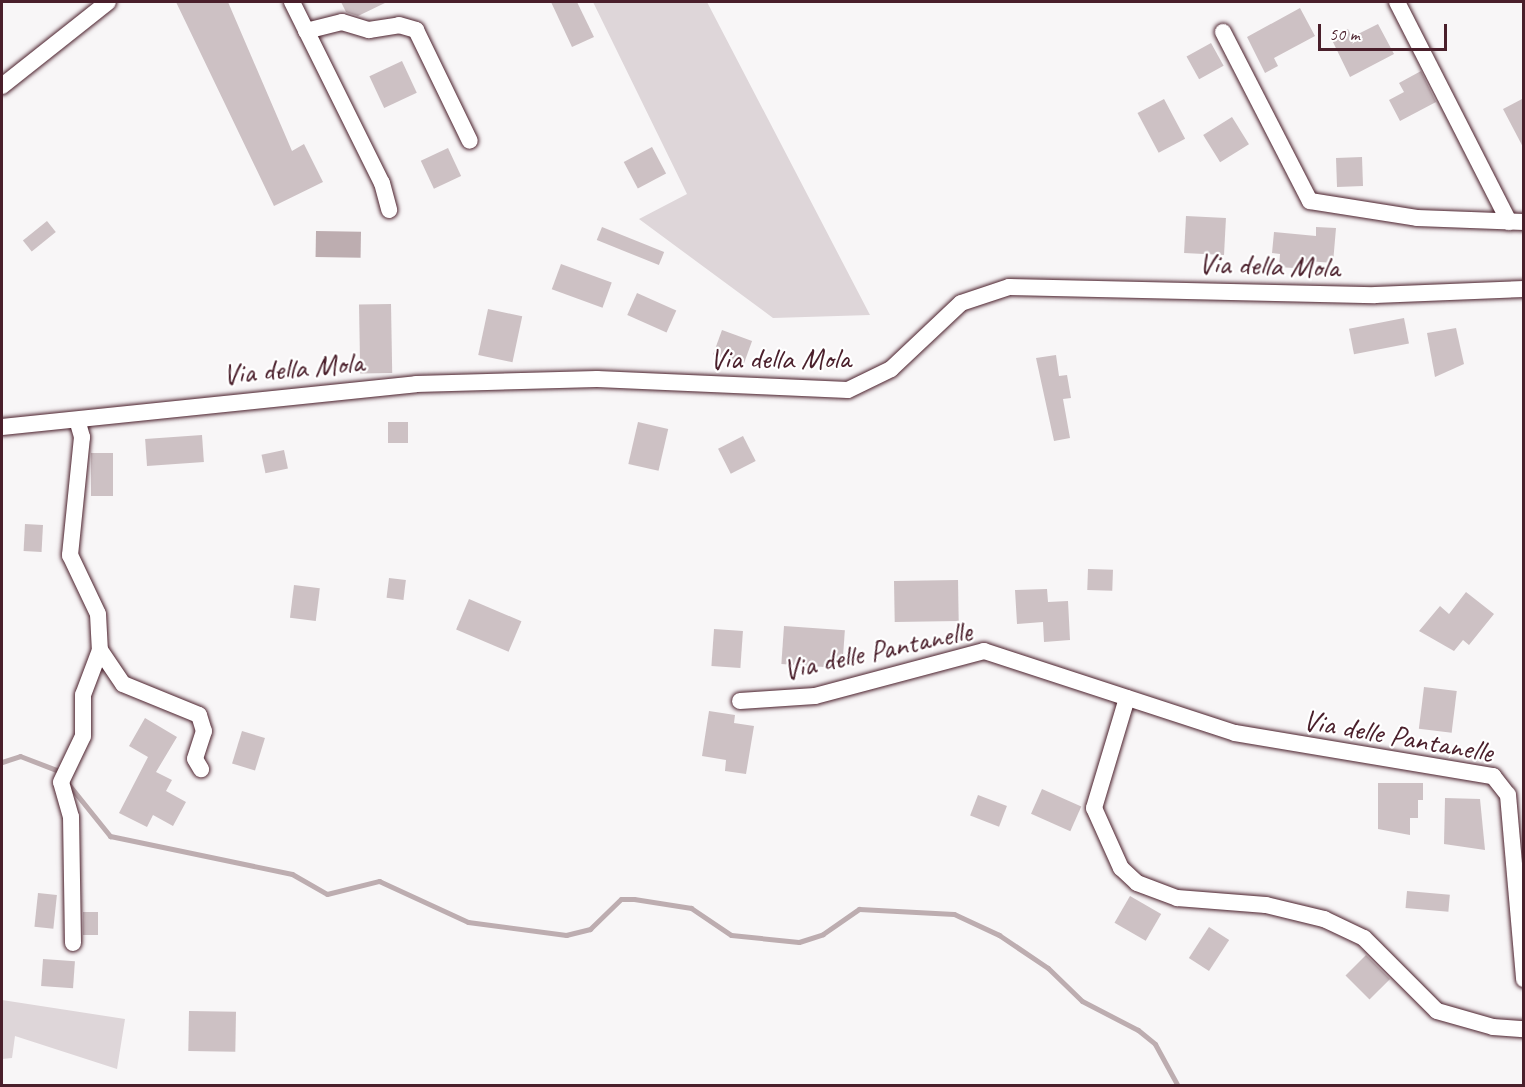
<!DOCTYPE html>
<style>
body{margin:0}
#map{position:relative;width:1525px;height:1087px;overflow:hidden;background:#f8f6f7;font-family:Caveat,sans-serif}
div>[style]{position:absolute}
[style*='--x']{left:calc(var(--x)*1px);top:calc(var(--y)*1px);width:calc(var(--w)*1px);rotate:calc(var(--a)*1deg)}
.green>*{inset:0;background:#ded6d9}
.water>*{inset:0;background:#bdadb0;transform-origin:0 0}
.stream>*{height:5px;margin:-2.5px;padding:0 2.5px;transform-origin:2.5px;border-radius:2.5px;background:#bdadb0}
.building>*{inset:0;background:#cdc1c4;transform-origin:0 0}
.roads{filter:drop-shadow(0 0 2px #4a1f2b) drop-shadow(0 0 2px #4a1f2b)}
.street>*{height:16px;margin:-8px;padding:0 8px;transform-origin:8px;border-radius:8px;background:#fff}
span{translate:-50% -50%;white-space:nowrap;text-align:center;line-height:1.15;-webkit-text-stroke:4.5px #fff;paint-order:stroke}
.street-label{font-size:30px;color:#4a1f2b}
.frame{position:absolute;inset:0;border:3px solid #4a1f2b;pointer-events:none}
.scale{position:absolute;left:1318px;top:24px;width:129px;height:27px;box-sizing:border-box;border:3px solid #4a1f2b;border-top:0;padding-left:8px;font-size:18px;line-height:21px;white-space:nowrap;color:#4a1f2b;-webkit-text-stroke:4px #fff;paint-order:stroke}
</style>
<div id="map">
<div class="green">
<div style="clip-path:polygon(593px 2px,707px 2px,870px 315px,773px 318px,639px 219px,687px 194px)"></div>
<div style="clip-path:polygon(2px 1000px,125px 1019px,117px 1069px,15px 1036px,12px 1058px,2px 1059px)"></div>
</div>
<div class="water">
<div style="left:316px;top:231px;width:45px;height:26px;rotate:1deg"></div>
</div>
<div class="stream">
<div style="--x:2;--y:762;--w:19;--a:-18"></div>
<div style="--x:20;--y:756;--w:40;--a:21"></div>
<div style="--x:57;--y:770;--w:85;--a:51.2"></div>
<div style="--x:110;--y:836;--w:186;--a:11.8"></div>
<div style="--x:292;--y:874;--w:40;--a:29.7"></div>
<div style="--x:327;--y:894;--w:54;--a:-14"></div>
<div style="--x:379;--y:881;--w:98;--a:24.7"></div>
<div style="--x:468;--y:922;--w:99;--a:7.6"></div>
<div style="--x:566;--y:935;--w:25;--a:-14"></div>
<div style="--x:590;--y:929;--w:43;--a:-44.1"></div>
<div style="--x:621;--y:899;--w:13;--a:0"></div>
<div style="--x:634;--y:899;--w:58;--a:9"></div>
<div style="--x:691;--y:908;--w:48;--a:34"></div>
<div style="--x:731;--y:935;--w:68;--a:5.9"></div>
<div style="--x:799;--y:942;--w:25;--a:-18"></div>
<div style="--x:823;--y:934;--w:44;--a:-34.8"></div>
<div style="--x:859;--y:909;--w:95;--a:3"></div>
<div style="--x:954;--y:914;--w:50;--a:25"></div>
<div style="--x:999;--y:935;--w:59;--a:34"></div>
<div style="--x:1048;--y:968;--w:47;--a:44.1"></div>
<div style="--x:1082;--y:1001;--w:63;--a:27.4"></div>
<div style="--x:1138;--y:1030;--w:22;--a:39"></div>
<div style="--x:1155;--y:1044;--w:48;--a:61.3"></div>
</div>
<div class="building">
<div style="clip-path:polygon(176px 2px,228px 2px,292px 151px,304px 144px,323px 182px,274px 206px)"></div>
<div style="clip-path:polygon(341px 2px,387px 2px,358px 16px,346px 12px)"></div>
<div style="clip-path:polygon(551px 2px,577px 2px,594px 37px,572px 47px)"></div>
<div style="clip-path:polygon(1300px 8px,1315px 36px,1274px 58px,1278px 66px,1265px 73px,1247px 37px)"></div>
<div style="clip-path:polygon(1378px 24px,1394px 54px,1350px 77px,1331px 38px,1348px 29px,1352px 37px)"></div>
<div style="left:1211px;top:43px;width:26px;height:28px;rotate:61deg"></div>
<div style="left:402px;top:61px;width:35px;height:36px;rotate:65deg"></div>
<div style="clip-path:polygon(1421px 71px,1436px 102px,1400px 121px,1389px 100px,1404px 92px,1399px 83px)"></div>
<div style="clip-path:polygon(1524px 98px,1524px 149px,1503px 109px)"></div>
<div style="left:1164px;top:99px;width:45px;height:30px;rotate:62deg"></div>
<div style="left:1232px;top:117px;width:32px;height:34px;rotate:58deg"></div>
<div style="left:652px;top:147px;width:30px;height:32px;rotate:62deg"></div>
<div style="left:448px;top:148px;width:31px;height:30px;rotate:65deg"></div>
<div style="left:1362px;top:157px;width:29px;height:26px;rotate:88deg"></div>
<div style="left:1186px;top:216px;width:40px;height:37px;rotate:3deg"></div>
<div style="left:47px;top:221px;width:14px;height:31px;rotate:51deg"></div>
<div style="left:602px;top:227px;width:67px;height:14px;rotate:22deg"></div>
<div style="clip-path:polygon(1316px 227px,1336px 228px,1333px 263px,1308px 261px,1308px 269px,1279px 267px,1280px 254px,1272px 253px,1274px 232px,1316px 236px)"></div>
<div style="left:561px;top:264px;width:54px;height:27px;rotate:20deg"></div>
<div style="left:637px;top:293px;width:43px;height:24px;rotate:24deg"></div>
<div style="left:391px;top:304px;width:69px;height:32px;rotate:89deg"></div>
<div style="left:488px;top:309px;width:35px;height:47px;rotate:12deg"></div>
<div style="left:1404px;top:318px;width:26px;height:56px;rotate:79deg"></div>
<div style="clip-path:polygon(1456px 328px,1464px 364px,1435px 377px,1427px 333px)"></div>
<div style="left:722px;top:330px;width:32px;height:26px;rotate:20deg"></div>
<div style="clip-path:polygon(1056px 355px,1059px 376px,1067px 375px,1071px 398px,1063px 399px,1070px 438px,1054px 441px,1036px 358px)"></div>
<div style="left:388px;top:422px;width:20px;height:21px"></div>
<div style="left:638px;top:422px;width:31px;height:43px;rotate:13deg"></div>
<div style="left:202px;top:435px;width:27px;height:57px;rotate:86deg"></div>
<div style="left:743px;top:436px;width:28px;height:28px;rotate:63deg"></div>
<div style="left:284px;top:450px;width:19px;height:23px;rotate:78deg"></div>
<div style="left:91px;top:453px;width:22px;height:43px"></div>
<div style="left:25px;top:524px;width:18px;height:27px;rotate:3deg"></div>
<div style="left:1088px;top:569px;width:25px;height:21px;rotate:2deg"></div>
<div style="left:389px;top:578px;width:17px;height:20px;rotate:7deg"></div>
<div style="left:958px;top:580px;width:41px;height:64px;rotate:89deg"></div>
<div style="left:294px;top:585px;width:26px;height:33px;rotate:7deg"></div>
<div style="clip-path:polygon(1047px 589px,1048px 602px,1068px 601px,1070px 640px,1044px 642px,1043px 622px,1017px 624px,1015px 590px)"></div>
<div style="clip-path:polygon(1466px 592px,1494px 614px,1469px 645px,1463px 640px,1454px 651px,1419px 631px,1440px 606px,1449px 614px)"></div>
<div style="left:469px;top:599px;width:57px;height:33px;rotate:23deg"></div>
<div style="left:784px;top:626px;width:61px;height:38px;rotate:4deg"></div>
<div style="left:714px;top:629px;width:29px;height:37px;rotate:4deg"></div>
<div style="left:1424px;top:687px;width:33px;height:42px;rotate:7deg"></div>
<div style="clip-path:polygon(709px 711px,735px 715px,734px 723px,754px 726px,746px 774px,725px 771px,726px 760px,702px 756px)"></div>
<div style="clip-path:polygon(145px 718px,177px 737px,156px 772px,172px 780px,166px 791px,186px 802px,173px 826px,153px 815px,147px 827px,119px 813px,148px 757px,129px 746px)"></div>
<div style="left:242px;top:731px;width:24px;height:34px;rotate:17deg"></div>
<div style="clip-path:polygon(1378px 783px,1423px 783px,1423px 800px,1418px 800px,1418px 818px,1410px 818px,1410px 835px,1378px 829px)"></div>
<div style="left:1042px;top:789px;width:43px;height:27px;rotate:24deg"></div>
<div style="left:978px;top:795px;width:31px;height:22px;rotate:21deg"></div>
<div style="clip-path:polygon(1445px 798px,1480px 799px,1485px 850px,1444px 844px)"></div>
<div style="left:1407px;top:891px;width:43px;height:17px;rotate:5deg"></div>
<div style="left:38px;top:893px;width:19px;height:34px;rotate:6deg"></div>
<div style="left:1130px;top:896px;width:36px;height:31px;rotate:30deg"></div>
<div style="left:83px;top:912px;width:15px;height:23px"></div>
<div style="left:1209px;top:927px;width:24px;height:37px;rotate:33deg"></div>
<div style="left:1366px;top:955px;width:34px;height:29px;rotate:45deg"></div>
<div style="left:43px;top:959px;width:32px;height:27px;rotate:4deg"></div>
<div style="left:189px;top:1011px;width:47px;height:40px;rotate:1deg"></div>
</div>
<div class="roads">
<div class="street">
<div style="--x:292;--y:2;--w:202;--a:63.6"></div>
<div style="--x:382;--y:183;--w:28;--a:75"></div>
<div style="--x:1397;--y:2;--w:247;--a:63"></div>
<div style="--x:306;--y:31;--w:37;--a:-14"></div>
<div style="--x:342;--y:22;--w:28;--a:17"></div>
<div style="--x:369;--y:30;--w:30;--a:-9"></div>
<div style="--x:399;--y:25;--w:18;--a:16"></div>
<div style="--x:416;--y:30;--w:123;--a:64.1"></div>
<div style="--x:1223;--y:32;--w:190;--a:62.8"></div>
<div style="--x:1310;--y:201;--w:108;--a:9"></div>
<div style="--x:1417;--y:218;--w:107;--a:2.1"></div>
<div style="--x:2;--y:86;--w:135;--a:-38.4"></div>
<div style="--x:78;--y:423;--w:15;--a:74"></div>
<div style="--x:82;--y:437;--w:119;--a:95.8"></div>
<div style="--x:70;--y:555;--w:65;--a:64.6"></div>
<div style="--x:98;--y:614;--w:36;--a:87"></div>
<div style="--x:100;--y:650;--w:41;--a:55.9"></div>
<div style="--x:123;--y:684;--w:82;--a:22.2"></div>
<div style="--x:199;--y:715;--w:17;--a:73"></div>
<div style="--x:204;--y:731;--w:29;--a:108"></div>
<div style="--x:195;--y:759;--w:12;--a:59"></div>
<div style="--x:2;--y:427;--w:416;--a:-5.9"></div>
<div style="--x:416;--y:384;--w:181;--a:-1.6"></div>
<div style="--x:597;--y:379;--w:251;--a:2.5"></div>
<div style="--x:848;--y:390;--w:48;--a:-26"></div>
<div style="--x:891;--y:369;--w:96;--a:-43.3"></div>
<div style="--x:961;--y:303;--w:51;--a:-18.4"></div>
<div style="--x:1009;--y:287;--w:366;--a:1.3"></div>
<div style="--x:1375;--y:295;--w:149;--a:-2.3"></div>
<div style="--x:1127;--y:698;--w:115;--a:106.7"></div>
<div style="--x:1094;--y:808;--w:66;--a:65.8"></div>
<div style="--x:1121;--y:868;--w:22;--a:43"></div>
<div style="--x:1137;--y:883;--w:43;--a:20.6"></div>
<div style="--x:1177;--y:898;--w:89;--a:4.5"></div>
<div style="--x:1266;--y:905;--w:60;--a:13.6"></div>
<div style="--x:1324;--y:919;--w:44;--a:25.4"></div>
<div style="--x:1364;--y:938;--w:103;--a:45"></div>
<div style="--x:1437;--y:1011;--w:58;--a:15.9"></div>
<div style="--x:1493;--y:1027;--w:31;--a:4"></div>
<div style="--x:740;--y:701;--w:75;--a:-3.8"></div>
<div style="--x:815;--y:696;--w:175;--a:-14.9"></div>
<div style="--x:984;--y:651;--w:264;--a:18.1"></div>
<div style="--x:1235;--y:733;--w:262;--a:9.5"></div>
<div style="--x:1493;--y:776;--w:24;--a:52"></div>
<div style="--x:1508;--y:795;--w:185;--a:85"></div>
<div style="--x:73;--y:943;--w:126;--a:-90.9"></div>
<div style="--x:71;--y:817;--w:36;--a:-106"></div>
<div style="--x:61;--y:782;--w:51;--a:-64.4"></div>
<div style="--x:83;--y:736;--w:41;--a:-90"></div>
<div style="--x:83;--y:695;--w:48;--a:-69.3"></div>
</div>
</div>
<div class="street-label">
<span style="left:1269px;top:265px;rotate:2deg">Via della Mola</span>
<span style="left:780px;top:358px">Via della Mola</span>
<span style="left:293px;top:368px;rotate:-5deg">Via della Mola</span>
<span style="left:877px;top:650px;rotate:-12deg">Via delle Pantanelle</span>
<span style="left:1398px;top:736px;rotate:10deg">Via delle Pantanelle</span>
</div>
<div class="frame"></div>
<div class="scale">50 m</div>
</div>
